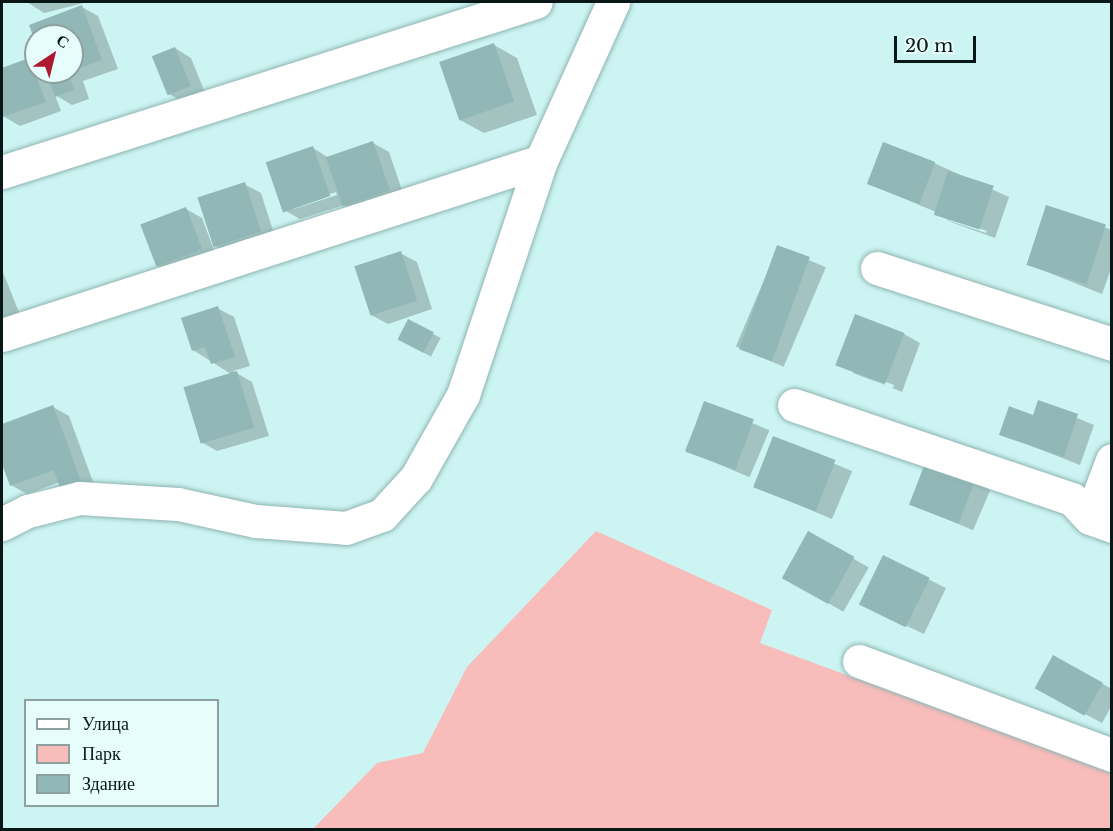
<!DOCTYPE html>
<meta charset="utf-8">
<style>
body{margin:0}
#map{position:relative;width:1113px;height:831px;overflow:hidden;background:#ccf4f2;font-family:"Libre Baskerville",serif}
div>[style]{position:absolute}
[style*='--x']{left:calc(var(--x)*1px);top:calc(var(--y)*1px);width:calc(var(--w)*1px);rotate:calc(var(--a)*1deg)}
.green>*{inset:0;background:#f8bcba}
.shadow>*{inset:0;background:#0003;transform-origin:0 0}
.building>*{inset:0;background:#91b7b6;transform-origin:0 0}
.roads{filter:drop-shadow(0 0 2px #8eb4b2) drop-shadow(0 0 2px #8eb4b2)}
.minor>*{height:33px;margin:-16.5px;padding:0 16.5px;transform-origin:16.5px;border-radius:16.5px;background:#fff}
span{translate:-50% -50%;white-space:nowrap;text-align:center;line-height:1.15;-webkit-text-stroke:6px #e6fdfc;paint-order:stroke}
.frame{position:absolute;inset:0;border:3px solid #091717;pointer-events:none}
.legend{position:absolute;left:24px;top:699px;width:195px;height:108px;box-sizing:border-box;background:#e6fdfc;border:2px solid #8ea1a0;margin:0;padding:8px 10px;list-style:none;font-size:18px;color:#091717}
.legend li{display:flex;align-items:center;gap:12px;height:30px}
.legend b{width:30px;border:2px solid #8ea1a0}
.north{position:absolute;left:24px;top:24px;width:60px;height:60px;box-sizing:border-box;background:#e6fdfc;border:2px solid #8ea1a0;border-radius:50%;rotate:35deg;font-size:16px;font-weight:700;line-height:24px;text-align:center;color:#091717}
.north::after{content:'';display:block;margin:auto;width:21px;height:27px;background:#ad1930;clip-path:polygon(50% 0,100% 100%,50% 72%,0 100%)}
.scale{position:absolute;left:894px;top:36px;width:82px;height:27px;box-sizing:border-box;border:3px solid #091717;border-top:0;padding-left:8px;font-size:18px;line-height:21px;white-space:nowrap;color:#091717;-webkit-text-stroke:4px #e6fdfc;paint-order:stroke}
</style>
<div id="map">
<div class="green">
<div style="clip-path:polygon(596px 531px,772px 610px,760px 643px,1111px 773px,1111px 829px,313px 829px,377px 763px,423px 753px,467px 667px)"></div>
</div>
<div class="shadow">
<div style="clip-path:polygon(27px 2px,88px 2px,44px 13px)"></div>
<div style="clip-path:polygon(82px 7px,98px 16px,118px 69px,83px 81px,89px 99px,72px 105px,55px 95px,61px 111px,20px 126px,3px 116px,2px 69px,29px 59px,36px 63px,36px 72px,72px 72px,72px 36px,36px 36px,36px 41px,30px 26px)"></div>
<div style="clip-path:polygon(494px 45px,517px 58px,537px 115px,484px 133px,460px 120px)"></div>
<div style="clip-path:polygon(175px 48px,191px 58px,206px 95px,185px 103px,169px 94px)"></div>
<div style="clip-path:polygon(evenodd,373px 143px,389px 152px,405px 199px,360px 214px,344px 205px,300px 219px,284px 210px,313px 148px,329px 158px,373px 143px,336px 192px,337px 195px,294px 209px,294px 206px,336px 192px)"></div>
<div style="clip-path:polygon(evenodd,934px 163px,1009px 197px,995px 238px,951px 222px,936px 212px,869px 184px,934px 163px,950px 218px,987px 231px,986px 233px,950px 221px,950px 218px)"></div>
<div style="clip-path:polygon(244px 184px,261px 193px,276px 240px,232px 255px,215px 246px)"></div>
<div style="clip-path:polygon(1047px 206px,1112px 230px,1112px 266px,1102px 294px,1027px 264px)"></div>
<div style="clip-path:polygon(186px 209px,202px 218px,217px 258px,172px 274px,156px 265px)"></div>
<div style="left:778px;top:247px;width:52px;height:108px;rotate:23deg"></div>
<div style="clip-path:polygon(400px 253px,417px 262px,432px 309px,388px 324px,371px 315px)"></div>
<div style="clip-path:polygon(2px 270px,25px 327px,2px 335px)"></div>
<div style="clip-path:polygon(217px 308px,234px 317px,250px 366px,233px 371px,252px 382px,269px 436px,217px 451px,201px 442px,231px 374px,193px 350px)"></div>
<div style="left:409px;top:321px;width:36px;height:21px;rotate:28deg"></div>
<div style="clip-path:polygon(evenodd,904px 334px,920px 343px,902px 392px,838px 365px,904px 334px,853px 370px,894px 385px,893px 388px,853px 373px,853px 370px)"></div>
<div style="clip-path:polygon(1039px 402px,1094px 425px,1080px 465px,1001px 434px,1034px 416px)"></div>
<div style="left:705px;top:403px;width:70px;height:51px;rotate:23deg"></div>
<div style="clip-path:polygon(53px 407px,69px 416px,96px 490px,60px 482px,27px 494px,11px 485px,2px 459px,2px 426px)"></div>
<div style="left:774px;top:438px;width:85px;height:52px;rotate:23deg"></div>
<div style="left:928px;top:460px;width:69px;height:47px;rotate:23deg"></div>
<div style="left:809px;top:533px;width:69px;height:51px;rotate:30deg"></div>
<div style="clip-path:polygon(883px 557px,946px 588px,924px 634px,877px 612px)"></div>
<div style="clip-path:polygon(1054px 657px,1112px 689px,1112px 705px,1102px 723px,1053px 697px)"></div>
</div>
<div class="building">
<div style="clip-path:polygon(82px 5px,102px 60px,72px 71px,72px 36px,36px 36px,36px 44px,29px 25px)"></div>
<div style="left:494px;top:43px;width:62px;height:58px;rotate:71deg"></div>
<div style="left:175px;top:47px;width:42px;height:25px;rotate:68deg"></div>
<div style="clip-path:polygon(29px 58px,46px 102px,2px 117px,2px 68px)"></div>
<div style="clip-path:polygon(46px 72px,68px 72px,74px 90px,55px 97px)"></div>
<div style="left:373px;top:141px;width:52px;height:50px;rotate:71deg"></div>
<div style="left:883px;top:142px;width:56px;height:45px;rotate:21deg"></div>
<div style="left:313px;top:146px;width:53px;height:50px;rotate:71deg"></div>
<div style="left:948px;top:171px;width:48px;height:46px;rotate:18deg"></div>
<div style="left:245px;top:182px;width:52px;height:50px;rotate:72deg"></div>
<div style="left:1046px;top:205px;width:63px;height:63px;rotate:18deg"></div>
<div style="left:186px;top:207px;width:45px;height:49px;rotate:69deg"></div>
<div style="left:777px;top:245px;width:35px;height:111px;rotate:20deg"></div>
<div style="left:401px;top:251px;width:52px;height:49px;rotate:72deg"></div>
<div style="clip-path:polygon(218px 306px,235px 357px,211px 364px,205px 347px,192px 351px,181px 318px)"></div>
<div style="left:855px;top:314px;width:53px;height:55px;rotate:21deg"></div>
<div style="left:408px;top:319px;width:29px;height:23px;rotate:27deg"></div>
<div style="left:237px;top:371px;width:59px;height:56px;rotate:73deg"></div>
<div style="clip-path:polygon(1038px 400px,1078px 414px,1064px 457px,999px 435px,1009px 406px,1033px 415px)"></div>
<div style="left:704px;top:401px;width:53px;height:54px;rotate:20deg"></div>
<div style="clip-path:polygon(53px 405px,81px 481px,60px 488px,54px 470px,10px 486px,2px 464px,2px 424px)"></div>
<div style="left:773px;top:436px;width:67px;height:55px;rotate:21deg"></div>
<div style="left:927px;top:458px;width:53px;height:50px;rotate:21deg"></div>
<div style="left:808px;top:531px;width:53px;height:54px;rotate:29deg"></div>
<div style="left:883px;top:555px;width:52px;height:55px;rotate:26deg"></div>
<div style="left:1053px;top:655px;width:57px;height:38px;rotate:29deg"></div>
</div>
<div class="roads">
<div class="minor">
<div style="--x:2;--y:172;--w:560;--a:-17.66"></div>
<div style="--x:877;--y:268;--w:247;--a:17.9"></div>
<div style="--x:2;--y:335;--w:566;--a:-17.89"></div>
<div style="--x:794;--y:405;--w:293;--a:18.7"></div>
<div style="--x:1072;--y:499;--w:26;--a:47"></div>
<div style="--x:1090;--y:518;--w:23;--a:20"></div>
<div style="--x:1090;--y:518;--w:62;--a:-69.2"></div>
<div style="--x:2;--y:524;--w:29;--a:-27"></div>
<div style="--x:28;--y:511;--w:53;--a:-14.3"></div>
<div style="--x:79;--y:498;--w:99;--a:3.5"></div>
<div style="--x:178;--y:504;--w:80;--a:12.3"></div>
<div style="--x:256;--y:521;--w:90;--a:4.4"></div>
<div style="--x:346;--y:528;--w:38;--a:-20"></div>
<div style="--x:382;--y:515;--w:50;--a:-47.4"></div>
<div style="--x:416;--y:478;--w:95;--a:-60.5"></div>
<div style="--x:463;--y:395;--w:247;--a:-71.6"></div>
<div style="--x:541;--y:161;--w:175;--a:-65.6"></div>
<div style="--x:859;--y:661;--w:270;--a:20.4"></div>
</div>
</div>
<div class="frame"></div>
<ul class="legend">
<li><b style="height:8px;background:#fff"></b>Улица</li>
<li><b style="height:16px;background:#f8bcba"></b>Парк</li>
<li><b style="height:16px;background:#91b7b6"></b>Здание</li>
</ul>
<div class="north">С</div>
<div class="scale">20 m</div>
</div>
